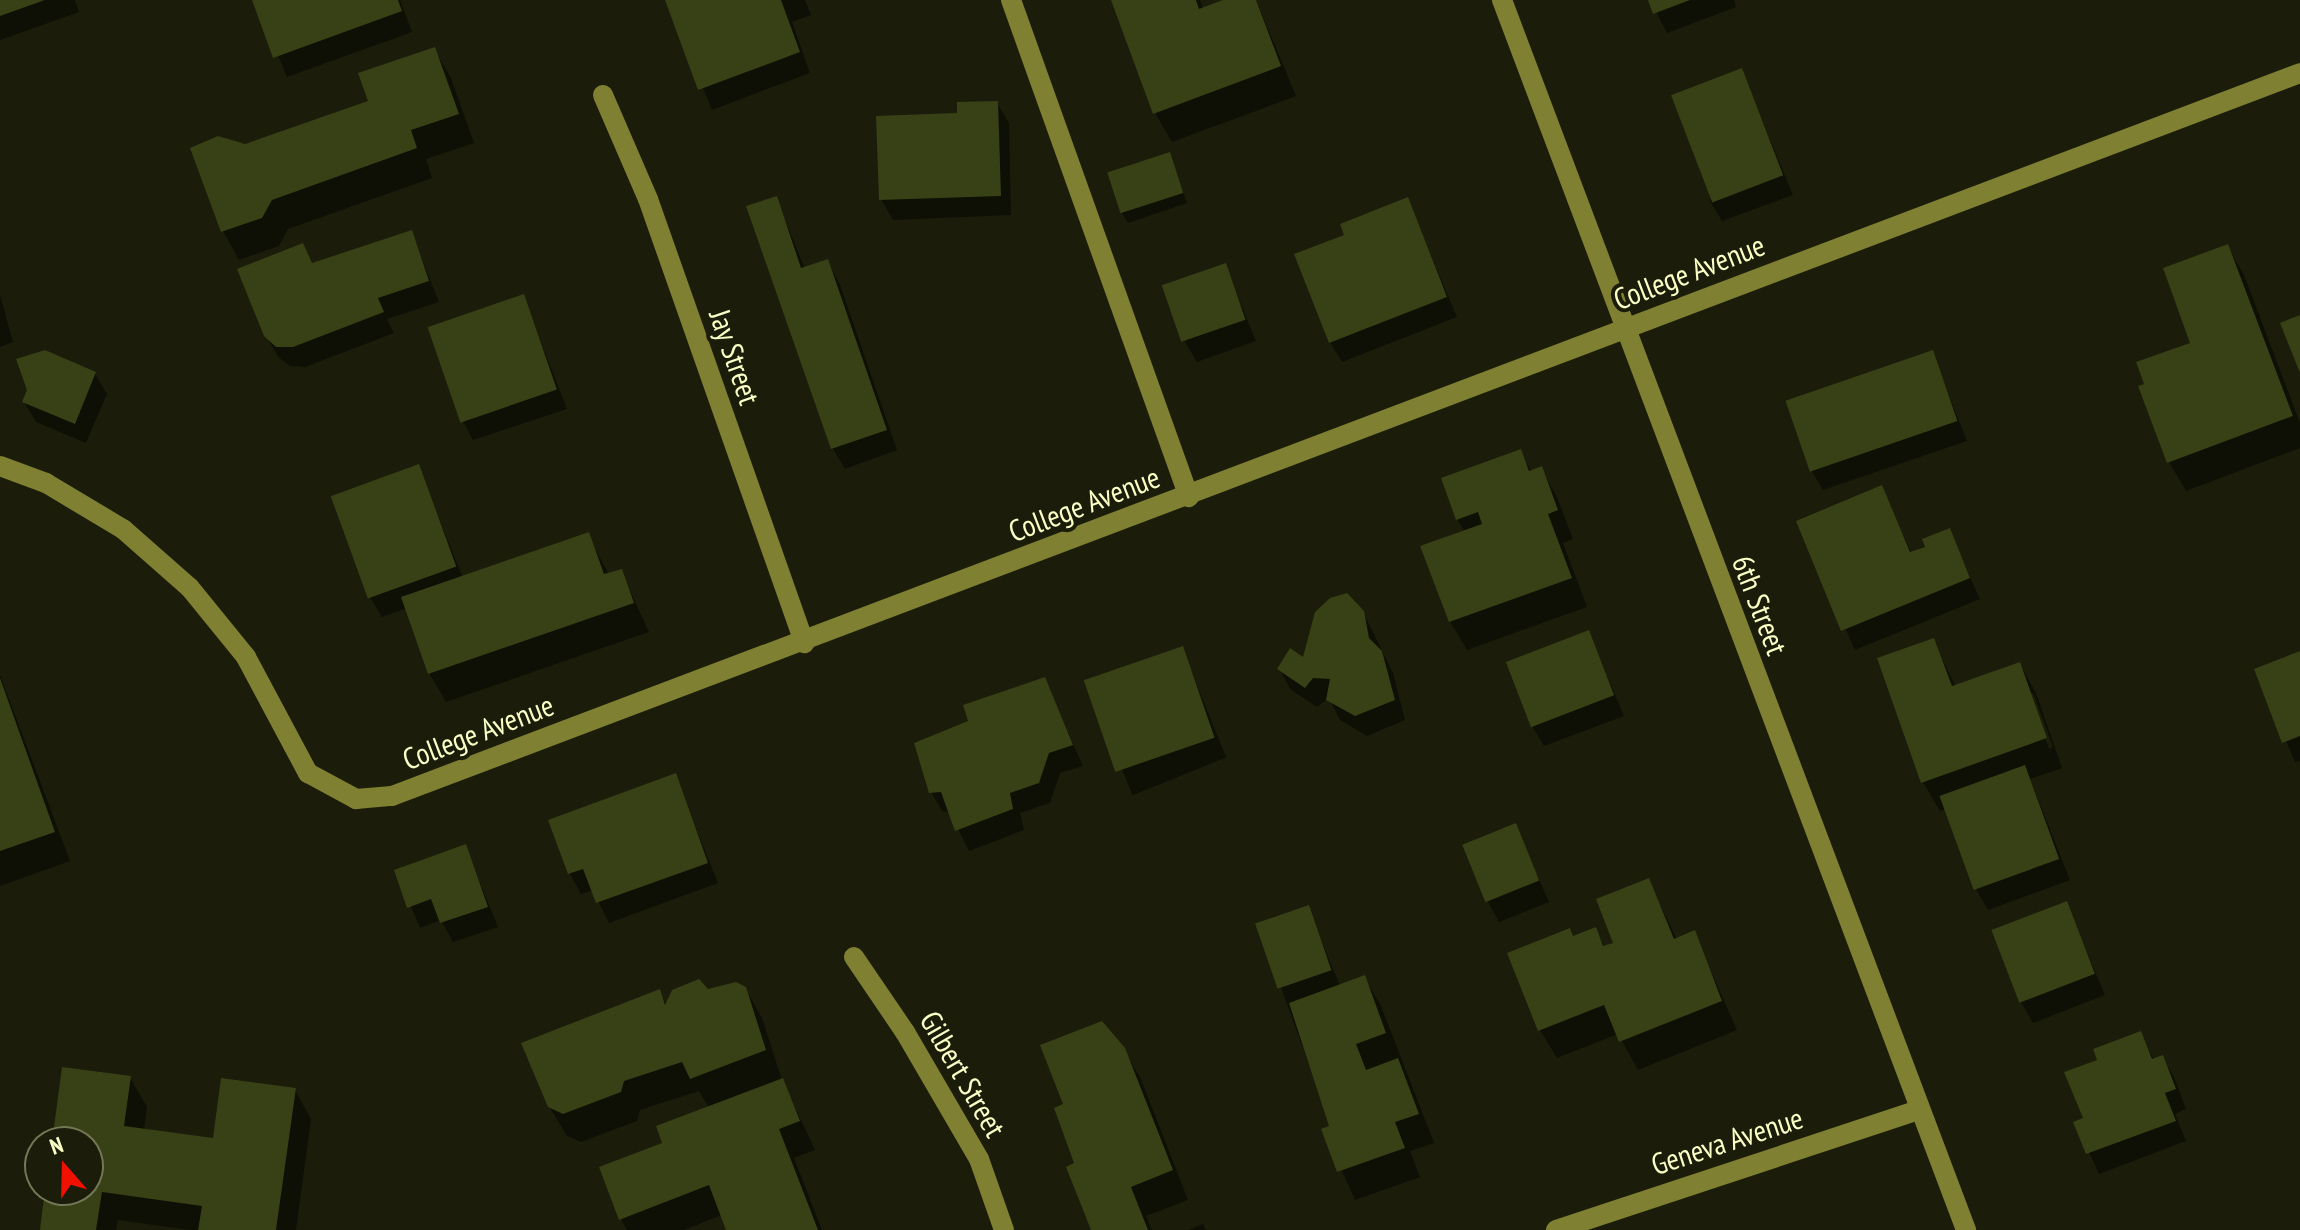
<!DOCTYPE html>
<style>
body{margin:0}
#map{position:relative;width:2300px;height:1230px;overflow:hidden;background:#1b1d0a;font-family:"PT Sans Narrow",sans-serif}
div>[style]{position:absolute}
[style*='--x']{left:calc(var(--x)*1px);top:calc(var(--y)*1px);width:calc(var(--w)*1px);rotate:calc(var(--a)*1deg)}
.shadow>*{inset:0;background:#0007;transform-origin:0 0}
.building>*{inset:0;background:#384015;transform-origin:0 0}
.minor>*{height:20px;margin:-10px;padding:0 10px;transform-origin:10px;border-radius:10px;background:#7f8031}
span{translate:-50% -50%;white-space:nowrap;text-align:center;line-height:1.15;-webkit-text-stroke:8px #1b1d0a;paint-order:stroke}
.street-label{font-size:30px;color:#faffc6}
.north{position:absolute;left:24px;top:1126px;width:80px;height:80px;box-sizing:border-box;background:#1b1d0a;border:2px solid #747755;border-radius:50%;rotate:340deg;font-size:22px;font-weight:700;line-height:32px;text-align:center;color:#faffc6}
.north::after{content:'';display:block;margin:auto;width:28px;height:36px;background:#f11100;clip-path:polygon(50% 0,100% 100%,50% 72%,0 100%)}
</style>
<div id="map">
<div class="shadow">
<div style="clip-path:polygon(0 0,75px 0,79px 12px,0 40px)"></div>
<div style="clip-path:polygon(255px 0,400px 0,412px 32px,287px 77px)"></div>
<div style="clip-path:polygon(667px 0,805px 0,811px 15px,792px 22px,810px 73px,712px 110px)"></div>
<div style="clip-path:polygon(1114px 0,1200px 0,1203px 9px,1229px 0,1256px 0,1296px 96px,1172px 142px,1155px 113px)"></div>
<div style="clip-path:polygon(1650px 0,1734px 0,1736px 7px,1667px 33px)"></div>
<div style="clip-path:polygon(434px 49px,451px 78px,474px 143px,426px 159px,432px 178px,288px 229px,279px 246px,239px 260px,223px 231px,246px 146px,371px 102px)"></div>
<div style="clip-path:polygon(1741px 70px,1793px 195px,1722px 221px,1710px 201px)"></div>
<div style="clip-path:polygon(997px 103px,1009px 123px,1011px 215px,893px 220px,881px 199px)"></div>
<div style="clip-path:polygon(1169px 154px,1187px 203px,1128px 223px,1122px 213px)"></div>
<div style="clip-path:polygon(776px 198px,805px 269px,827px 262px,839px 282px,897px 450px,845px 469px,833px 449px,749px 207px)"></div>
<div style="clip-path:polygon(1407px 200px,1457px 317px,1342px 362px,1330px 342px,1346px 236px)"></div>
<div style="clip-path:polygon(411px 232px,439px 302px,387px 319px,394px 333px,305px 367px,290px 366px,278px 357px,266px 335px,313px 265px)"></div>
<div style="clip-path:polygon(2227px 246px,2244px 275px,2300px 423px,2300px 448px,2186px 491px,2169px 462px,2193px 344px)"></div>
<div style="clip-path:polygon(1225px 265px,1256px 341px,1197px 362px,1185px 342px)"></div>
<div style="clip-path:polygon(0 295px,13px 342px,0 347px)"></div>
<div style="clip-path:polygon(523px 296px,567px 409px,473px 440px,462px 420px)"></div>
<div style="clip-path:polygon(1932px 353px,1967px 441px,1823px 490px,1811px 470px)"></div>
<div style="clip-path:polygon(95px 374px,107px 394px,86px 443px,36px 422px,24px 402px)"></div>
<div style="clip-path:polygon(1520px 452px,1532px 472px,1541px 469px,1557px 497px,1573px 539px,1563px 543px,1587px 607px,1467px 650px,1450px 622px,1465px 532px,1457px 519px)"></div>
<div style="clip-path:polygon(418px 467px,463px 578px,588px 535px,609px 575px,621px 571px,649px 632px,446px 702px,429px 673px,407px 608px,382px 617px,370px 597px,334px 497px)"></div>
<div style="clip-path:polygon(1881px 488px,1912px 554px,1949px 531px,1980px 599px,1855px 650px,1798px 522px)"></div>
<div style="clip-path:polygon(1363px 612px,1393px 673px,1405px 720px,1367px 736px,1340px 720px,1329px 698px,1317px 707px,1291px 690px,1279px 669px,1304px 660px)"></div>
<div style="clip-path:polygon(1588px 632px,1624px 716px,1544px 746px,1532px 726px)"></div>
<div style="clip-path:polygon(evenodd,1933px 640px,1956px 687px,2020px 664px,2036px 693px,2062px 768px,2030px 779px,2070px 880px,1988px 910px,1976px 889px,1947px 809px,1940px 811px,1923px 782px,1880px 659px,1933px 640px,2029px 693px,2033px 693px,2053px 747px,2049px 749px,2029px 693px)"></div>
<div style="left:1182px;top:648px;width:118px;height:101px;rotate:68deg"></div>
<div style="clip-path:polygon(2300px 653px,2300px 761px,2295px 762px,2256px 670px)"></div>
<div style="clip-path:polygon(0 675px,70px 861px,0 886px)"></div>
<div style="clip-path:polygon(1044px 680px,1083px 766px,1060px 773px,1050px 803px,1020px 813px,1024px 830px,969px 851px,950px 812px,943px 812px,931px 792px)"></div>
<div style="clip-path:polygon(675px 776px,718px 883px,609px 923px,593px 890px,581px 894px,570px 874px,550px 821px)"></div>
<div style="clip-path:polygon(1515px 826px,1549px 902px,1499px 922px,1488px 902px)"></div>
<div style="clip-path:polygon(465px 846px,498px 927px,453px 942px,441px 920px,420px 928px,396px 871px)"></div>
<div style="clip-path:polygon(1649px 881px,1677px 940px,1694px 933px,1737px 1030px,1638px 1070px,1618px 1034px,1557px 1058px,1540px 1030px,1574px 938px,1595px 930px,1605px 948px,1616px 944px)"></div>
<div style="clip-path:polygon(2066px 903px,2105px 995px,2033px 1023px,2021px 1002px)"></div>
<div style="clip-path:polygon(1308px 908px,1340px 986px,1364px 977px,1381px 1006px,1434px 1143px,1410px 1151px,1420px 1177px,1355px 1200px,1324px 1130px,1332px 1127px,1258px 925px)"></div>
<div style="clip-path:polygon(745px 988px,762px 1018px,782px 1080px,815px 1150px,794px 1158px,822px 1230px,728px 1230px,722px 1215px,684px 1230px,627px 1230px,621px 1219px,664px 1144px,709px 1108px,699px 1091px,640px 1110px,637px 1121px,581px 1142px,567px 1136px,549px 1106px,659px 991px,667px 1006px,707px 991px)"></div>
<div style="clip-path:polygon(2140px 1033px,2154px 1060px,2162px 1057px,2174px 1077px,2186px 1109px,2175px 1114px,2186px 1141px,2099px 1174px,2076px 1123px,2085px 1120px,2099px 1062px)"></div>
<div style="clip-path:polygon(1123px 1049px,1141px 1079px,1188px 1200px,1146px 1216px,1152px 1230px,1093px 1230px,1066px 1106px)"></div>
<div style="clip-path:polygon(130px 1078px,147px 1107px,144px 1130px,215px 1140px,295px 1090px,311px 1119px,296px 1230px,190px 1230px,118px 1220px,116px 1230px,42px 1230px,47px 1190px,88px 1190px,88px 1142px,54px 1142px)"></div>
<div style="clip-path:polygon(1203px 1224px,1206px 1230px,1188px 1230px)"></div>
</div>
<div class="building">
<div style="clip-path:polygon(0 0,45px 0,0 16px)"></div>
<div style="clip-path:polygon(252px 0,398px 0,402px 11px,273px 58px)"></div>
<div style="clip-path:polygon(665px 0,781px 0,800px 52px,698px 90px)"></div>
<div style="clip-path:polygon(1111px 0,1196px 0,1199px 9px,1223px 0,1256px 0,1281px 66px,1153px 114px)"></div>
<div style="clip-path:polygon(1648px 0,1690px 0,1653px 14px)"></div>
<div style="clip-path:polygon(435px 47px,459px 114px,411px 130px,417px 148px,272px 200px,262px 218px,221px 232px,190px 148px,218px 136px,245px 144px,368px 101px,358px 73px)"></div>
<div style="left:1742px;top:68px;width:115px;height:76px;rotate:69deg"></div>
<div style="clip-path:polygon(998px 101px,1001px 196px,879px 200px,876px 116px,957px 113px,957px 102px)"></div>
<div style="left:1170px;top:152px;width:43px;height:66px;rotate:72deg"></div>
<div style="clip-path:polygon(777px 196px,801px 268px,828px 259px,887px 430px,831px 449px,746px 206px)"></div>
<div style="clip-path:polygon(1408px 197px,1447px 297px,1329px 343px,1294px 254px,1344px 235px,1340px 224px)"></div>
<div style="clip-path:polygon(412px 230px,429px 281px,378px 298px,384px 312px,293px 347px,276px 347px,264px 336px,237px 269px,303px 243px,312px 263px)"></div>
<div style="clip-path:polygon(2228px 244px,2293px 416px,2167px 463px,2138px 386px,2144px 384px,2136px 362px,2190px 343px,2163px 268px)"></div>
<div style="left:1226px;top:263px;width:60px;height:68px;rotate:71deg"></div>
<div style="left:524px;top:294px;width:101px;height:102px;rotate:71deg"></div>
<div style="clip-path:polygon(2300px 315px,2300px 373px,2280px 323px)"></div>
<div style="clip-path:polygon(45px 350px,96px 372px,75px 424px,22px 402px,27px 390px,16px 359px)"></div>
<div style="left:1933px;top:350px;width:75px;height:156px;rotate:71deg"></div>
<div style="clip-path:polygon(1521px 449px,1529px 471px,1542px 466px,1558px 510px,1548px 514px,1572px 578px,1449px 622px,1420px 546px,1482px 524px,1478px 512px,1456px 520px,1441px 478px)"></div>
<div style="left:419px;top:464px;width:109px;height:94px;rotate:70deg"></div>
<div style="clip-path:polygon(1882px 485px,1910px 552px,1925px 547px,1922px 539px,1950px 528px,1970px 578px,1841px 631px,1796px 521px)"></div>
<div style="clip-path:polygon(589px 532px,604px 574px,622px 569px,634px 603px,428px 674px,401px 597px)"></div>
<div style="clip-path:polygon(1347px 593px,1364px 611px,1369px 638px,1382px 651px,1395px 700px,1355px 716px,1326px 700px,1330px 679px,1313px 678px,1305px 688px,1277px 669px,1290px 648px,1303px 657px,1315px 612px,1330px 598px)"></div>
<div style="left:1589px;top:630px;width:70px;height:89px;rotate:69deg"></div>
<div style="clip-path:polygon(1934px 638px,1952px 686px,2020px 662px,2047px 738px,1921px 783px,1877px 658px)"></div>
<div style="left:1183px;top:646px;width:97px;height:105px;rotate:71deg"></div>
<div style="clip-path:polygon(2300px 651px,2300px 736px,2282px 743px,2254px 669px)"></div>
<div style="clip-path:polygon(1045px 677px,1073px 745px,1049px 753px,1039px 783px,1010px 793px,1013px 809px,955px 831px,941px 792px,929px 793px,914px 743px,968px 721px,963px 705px)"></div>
<div style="clip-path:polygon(0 678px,55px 832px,0 851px)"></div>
<div style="left:2025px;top:765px;width:100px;height:91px;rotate:70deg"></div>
<div style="clip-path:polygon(676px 773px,708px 863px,596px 903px,583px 869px,568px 874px,548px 820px)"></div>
<div style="left:1516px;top:823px;width:62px;height:58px;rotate:68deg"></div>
<div style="clip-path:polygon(466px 844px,488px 907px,440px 923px,431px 899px,407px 908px,394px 870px)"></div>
<div style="clip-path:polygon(1649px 878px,1674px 939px,1695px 930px,1722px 1001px,1619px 1042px,1604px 1005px,1538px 1031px,1507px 953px,1570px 928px,1573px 936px,1596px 927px,1603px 946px,1613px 943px,1596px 899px)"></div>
<div style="left:2067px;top:901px;width:78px;height:81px;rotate:69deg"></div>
<div style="left:1309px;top:905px;width:69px;height:57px;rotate:71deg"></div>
<div style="clip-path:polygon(1365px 975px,1386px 1033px,1356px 1044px,1366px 1070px,1398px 1058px,1419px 1114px,1395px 1122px,1405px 1148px,1337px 1172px,1321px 1129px,1329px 1126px,1289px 1003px)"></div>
<div style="clip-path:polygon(699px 979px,708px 989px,736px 982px,746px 987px,766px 1050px,690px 1079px,682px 1062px,624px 1081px,621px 1092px,563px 1114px,548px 1107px,521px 1043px,660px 989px,665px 1005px,672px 990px)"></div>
<div style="clip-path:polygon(1102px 1021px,1125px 1048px,1173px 1170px,1131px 1187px,1148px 1230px,1091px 1230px,1066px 1167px,1074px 1163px,1054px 1108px,1063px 1104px,1040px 1045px)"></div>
<div style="clip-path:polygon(2141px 1031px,2152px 1059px,2163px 1055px,2176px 1089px,2165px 1093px,2176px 1121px,2086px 1154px,2073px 1122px,2083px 1118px,2064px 1072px,2097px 1060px,2093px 1049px)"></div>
<div style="clip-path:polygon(62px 1067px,131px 1076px,124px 1126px,213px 1138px,221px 1078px,296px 1088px,276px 1230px,198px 1230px,202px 1206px,102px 1192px,96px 1230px,40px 1230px,45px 1190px,88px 1190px,88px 1142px,52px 1142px)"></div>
<div style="clip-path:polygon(783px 1078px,800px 1121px,779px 1129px,818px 1230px,726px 1230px,709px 1185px,619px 1220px,599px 1167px,662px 1143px,656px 1126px)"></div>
</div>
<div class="minor">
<div style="--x:1011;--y:0;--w:528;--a:70.3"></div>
<div style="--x:1502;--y:0;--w:1315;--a:69.33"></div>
<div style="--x:603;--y:95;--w:113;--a:66.6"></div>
<div style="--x:648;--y:199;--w:471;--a:70.6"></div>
<div style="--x:0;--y:466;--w:49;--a:20.3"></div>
<div style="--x:46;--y:483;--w:90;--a:30.9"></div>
<div style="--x:123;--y:529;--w:89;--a:41.4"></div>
<div style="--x:190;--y:588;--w:89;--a:50.9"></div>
<div style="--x:246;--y:657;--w:132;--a:61.9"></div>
<div style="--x:308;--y:773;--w:55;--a:28.4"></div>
<div style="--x:356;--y:799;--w:36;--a:-5"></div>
<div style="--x:392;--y:796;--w:2040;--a:-20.75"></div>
<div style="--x:854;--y:957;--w:91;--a:55.8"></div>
<div style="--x:905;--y:1032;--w:147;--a:59.8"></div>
<div style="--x:979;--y:1159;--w:75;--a:70.6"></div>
<div style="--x:1556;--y:1230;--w:381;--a:-18.3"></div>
</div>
<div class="street-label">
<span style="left:1689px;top:272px;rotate:-21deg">College Avenue</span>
<span style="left:735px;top:357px;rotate:71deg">Jay Street</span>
<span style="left:1084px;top:504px;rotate:-21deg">College Avenue</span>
<span style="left:1760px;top:605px;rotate:69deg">6th Street</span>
<span style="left:478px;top:732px;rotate:-21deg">College Avenue</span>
<span style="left:963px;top:1074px;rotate:60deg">Gilbert Street</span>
<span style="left:1727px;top:1141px;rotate:-18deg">Geneva Avenue</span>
</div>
<div class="north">N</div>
</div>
